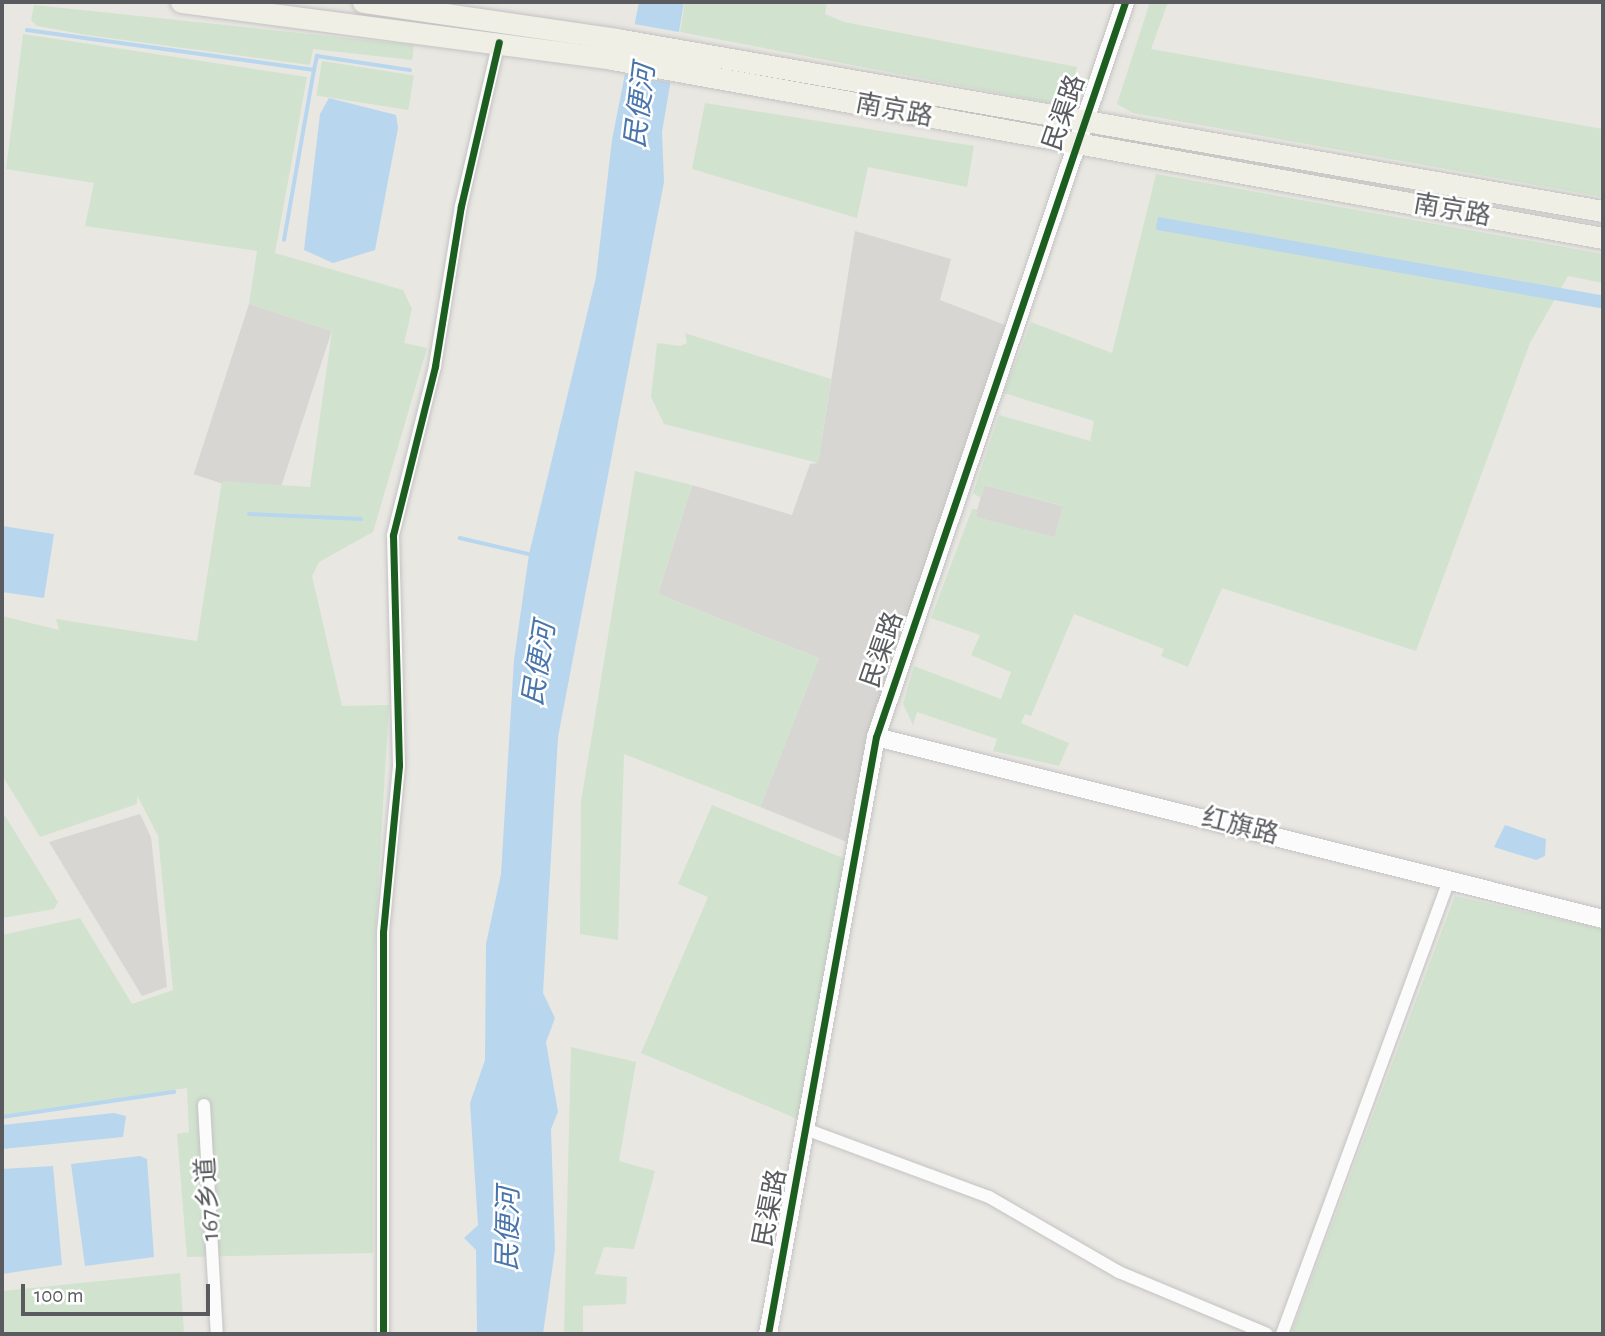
<!DOCTYPE html>
<meta charset="utf-8">
<style>
body{margin:0}
#map{position:relative;width:1605px;height:1336px;overflow:hidden;background:#e8e7e2;font-family:"Alegreya Sans","Noto Sans SC",sans-serif}
div>[style]{position:absolute}
[style*='--x']{left:calc(var(--x)*1px);top:calc(var(--y)*1px);width:calc(var(--w)*1px);rotate:calc(var(--a)*1deg)}
.industrial>*{inset:0;background:#d8d6d2;transform-origin:0 0}
.green>*{inset:0;background:#d1e3cf;transform-origin:0 0}
.water>*{inset:0;background:#b9d6ef;transform-origin:0 0}
.pier>*{inset:0;background:#e8e7e2;transform-origin:0 0}
.stream>*{height:3.5px;margin:-1.75px;padding:0 1.75px;transform-origin:1.75px;border-radius:1.75px;background:#b9d6ef}
.roads{filter:drop-shadow(0 0 2px #c4c3c3) drop-shadow(0 0 2px #c4c3c3)}
.street>*{height:12px;margin:-6px;padding:0 6px;transform-origin:6px;border-radius:6px;background:#fcfbfb}
.secondary>*{height:18px;margin:-9px;padding:0 9px;transform-origin:9px;border-radius:9px;background:#fcfbfb}
.primary>*{height:21px;margin:-10.5px;padding:0 10.5px;transform-origin:10.5px;border-radius:10.5px;background:#f0efe6}
.cycleway>*{height:7px;margin:-3.5px;padding:0 3.5px;transform-origin:3.5px;border-radius:3.5px;background:#1b5e20}
span{translate:-50% -50%;white-space:nowrap;text-align:center;line-height:1.15;-webkit-text-stroke:5px #fff;paint-order:stroke}
.street-label{font-size:26px;color:#595b5f}
.water-label{font-size:28px;color:#4975ac;font-style:italic}
.frame{position:absolute;inset:0;border:4px solid #595b5f;pointer-events:none}
.scale{position:absolute;left:21px;top:1284px;width:189px;height:32px;box-sizing:border-box;border:4px solid #595b5f;border-top:0;padding-left:9px;font-size:21px;line-height:24px;white-space:nowrap;color:#595b5f;-webkit-text-stroke:5px #fff;paint-order:stroke}
</style>
<div id="map">
<div class="industrial">
<div style="clip-path:polygon(855px 231px,951px 259px,940px 300px,1005px 325px,867px 736px,847px 842px,760px 807px,819px 658px,658px 594px,692px 485px,792px 515px,810px 464px,818px 463px)"></div>
<div style="left:249px;top:304px;width:87px;height:179px;rotate:18deg"></div>
<div style="left:984px;top:485px;width:82px;height:33px;rotate:15deg"></div>
<div style="clip-path:polygon(140px 814px,151px 837px,167px 987px,142px 996px,49px 842px)"></div>
</div>
<div class="green">
<div style="clip-path:polygon(685px 2px,827px 2px,825px 14px,844px 22px,1077px 67px,1074px 79px,1050px 103px,680px 32px)"></div>
<div style="clip-path:polygon(1150px 2px,1168px 2px,1151px 49px,1603px 129px,1603px 197px,1133px 113px,1117px 104px)"></div>
<div style="clip-path:polygon(34px 5px,414px 45px,412px 60px,313px 49px,310px 65px,87px 35px,37px 26px,31px 20px)"></div>
<div style="clip-path:polygon(23px 34px,307px 77px,275px 253px,403px 290px,412px 309px,404px 343px,427px 348px,373px 532px,319px 562px,312px 576px,342px 706px,389px 705px,374px 956px,373px 1253px,187px 1257px,177px 1134px,189px 1132px,187px 1088px,2px 1117px,2px 935px,80px 918px,132px 1004px,173px 990px,158px 836px,137px 795px,137px 804px,40px 837px,2px 775px,2px 616px,59px 630px,56px 619px,197px 641px,222px 481px,310px 487px,332px 331px,249px 304px,257px 251px,85px 226px,94px 183px,6px 169px)"></div>
<div style="left:322px;top:61px;width:93px;height:35px;rotate:9deg"></div>
<div style="clip-path:polygon(705px 103px,974px 146px,967px 187px,868px 167px,857px 218px,692px 169px)"></div>
<div style="clip-path:polygon(1156px 174px,1603px 254px,1603px 283px,1568px 276px,1530px 343px,1416px 651px,1222px 588px,1188px 667px,1161px 656px,1164px 649px,1074px 614px,1031px 716px,1025px 714px,1021px 723px,1069px 743px,1059px 766px,993px 751px,997px 739px,917px 712px,913px 725px,903px 704px,914px 666px,1001px 699px,1011px 672px,971px 655px,980px 635px,931px 618px,972px 509px,978px 509px,976px 517px,1055px 537px,1063px 506px,985px 485px,981px 498px,973px 493px,999px 415px,1090px 441px,1094px 421px,1004px 393px,1031px 322px,1112px 353px)"></div>
<div style="clip-path:polygon(685px 333px,831px 379px,818px 463px,664px 424px,651px 397px,657px 343px,680px 346px,687px 343px)"></div>
<div style="clip-path:polygon(635px 471px,692px 485px,658px 594px,819px 658px,760px 807px,624px 754px,618px 940px,580px 934px,581px 802px)"></div>
<div style="clip-path:polygon(712px 805px,848px 860px,802px 1121px,641px 1053px,708px 897px,678px 884px)"></div>
<div style="clip-path:polygon(2px 811px,58px 902px,54px 909px,2px 918px)"></div>
<div style="clip-path:polygon(1455px 896px,1603px 929px,1603px 1334px,1291px 1334px)"></div>
<div style="clip-path:polygon(571px 1047px,636px 1062px,619px 1161px,655px 1171px,634px 1249px,604px 1247px,595px 1274px,627px 1277px,626px 1304px,583px 1306px,583px 1334px,599px 1334px,564px 1334px)"></div>
<div style="clip-path:polygon(180px 1273px,184px 1334px,2px 1334px,2px 1291px)"></div>
</div>
<div class="water">
<div style="clip-path:polygon(639px 2px,684px 2px,662px 132px,664px 182px,558px 737px,543px 993px,555px 1018px,546px 1042px,558px 1112px,551px 1129px,555px 1249px,543px 1334px,477px 1334px,476px 1250px,464px 1238px,478px 1225px,470px 1103px,485px 1060px,486px 944px,501px 874px,514px 660px,529px 554px,596px 277px,612px 140px)"></div>
<div style="clip-path:polygon(329px 98px,396px 115px,398px 128px,375px 250px,333px 263px,304px 250px,320px 114px)"></div>
<div style="left:1158px;top:217px;width:452px;height:13px;rotate:10deg"></div>
<div style="clip-path:polygon(2px 526px,54px 534px,44px 598px,2px 592px)"></div>
<div style="clip-path:polygon(1505px 825px,1546px 839px,1545px 856px,1536px 860px,1494px 847px)"></div>
<div style="clip-path:polygon(114px 1113px,126px 1116px,123px 1137px,2px 1149px,2px 1125px)"></div>
<div style="clip-path:polygon(140px 1156px,147px 1159px,154px 1257px,85px 1266px,71px 1164px)"></div>
<div style="clip-path:polygon(53px 1166px,62px 1265px,2px 1274px,2px 1169px)"></div>
</div>
<div class="pier">
<div style="left:634px;top:24px;width:50px;height:51px;rotate:10deg"></div>
</div>
<div class="stream">
<div style="--x:27;--y:30;--w:290;--a:7.9"></div>
<div style="--x:314;--y:70;--w:14;--a:-78"></div>
<div style="--x:317;--y:56;--w:94;--a:8.6"></div>
<div style="--x:284;--y:240;--w:173;--a:-80"></div>
<div style="--x:249;--y:514;--w:112;--a:2.6"></div>
<div style="--x:460;--y:538;--w:75;--a:13.1"></div>
<div style="--x:2;--y:1117;--w:174;--a:-8.3"></div>
</div>
<div class="roads">
<div class="street">
<div style="--x:204;--y:1105;--w:229;--a:86.8"></div>
<div style="--x:808;--y:1130;--w:193;--a:20.3"></div>
<div style="--x:989;--y:1197;--w:150;--a:30"></div>
<div style="--x:1119;--y:1272;--w:160;--a:22.7"></div>
<div style="--x:383;--y:1334;--w:402;--a:-90"></div>
<div style="--x:383;--y:932;--w:168;--a:-84.5"></div>
<div style="--x:399;--y:765;--w:230;--a:-91.5"></div>
<div style="--x:393;--y:535;--w:174;--a:-76"></div>
<div style="--x:435;--y:366;--w:162;--a:-80.8"></div>
<div style="--x:461;--y:206;--w:168;--a:-77"></div>
<div style="--x:1282;--y:1334;--w:485;--a:-69.8"></div>
</div>
<div class="secondary">
<div style="--x:876;--y:737;--w:749;--a:14.05"></div>
<div style="--x:768;--y:1334;--w:607;--a:-79.75"></div>
<div style="--x:876;--y:737;--w:776;--a:-71.28"></div>
</div>
<div class="primary">
<div style="--x:181;--y:2;--w:435;--a:7.5"></div>
<div style="--x:612;--y:59;--w:1007;--a:10.24"></div>
<div style="--x:363;--y:2;--w:256;--a:8.3"></div>
<div style="--x:616;--y:39;--w:1002;--a:9.89"></div>
</div>
</div>
<div class="cycleway">
<div style="--x:383;--y:1334;--w:402;--a:-90"></div>
<div style="--x:383;--y:932;--w:168;--a:-84.5"></div>
<div style="--x:399;--y:765;--w:230;--a:-91.5"></div>
<div style="--x:393;--y:535;--w:174;--a:-76"></div>
<div style="--x:435;--y:366;--w:162;--a:-80.8"></div>
<div style="--x:461;--y:206;--w:168;--a:-77"></div>
<div style="--x:768;--y:1334;--w:607;--a:-79.75"></div>
<div style="--x:876;--y:737;--w:776;--a:-71.28"></div>
</div>
<div class="street-label">
<span style="left:894px;top:111px;rotate:11deg">南京路</span>
<span style="left:1065px;top:113px;rotate:-71deg">民渠路</span>
<span style="left:1452px;top:211px;rotate:10deg">南京路</span>
<span style="left:883px;top:650px;rotate:-71deg">民渠路</span>
<span style="left:1240px;top:827px;rotate:14deg">红旗路</span>
<span style="left:209px;top:1199px;rotate:-93deg">167乡道</span>
<span style="left:771px;top:1208px;rotate:-79deg">民渠路</span>
</div>
<div class="water-label">
<span style="left:641px;top:106px;rotate:-83deg">民便河</span>
<span style="left:540px;top:664px;rotate:-81deg">民便河</span>
<span style="left:509px;top:1229px;rotate:-89deg">民便河</span>
</div>
<div class="frame"></div>
<div class="scale">100 m</div>
</div>
